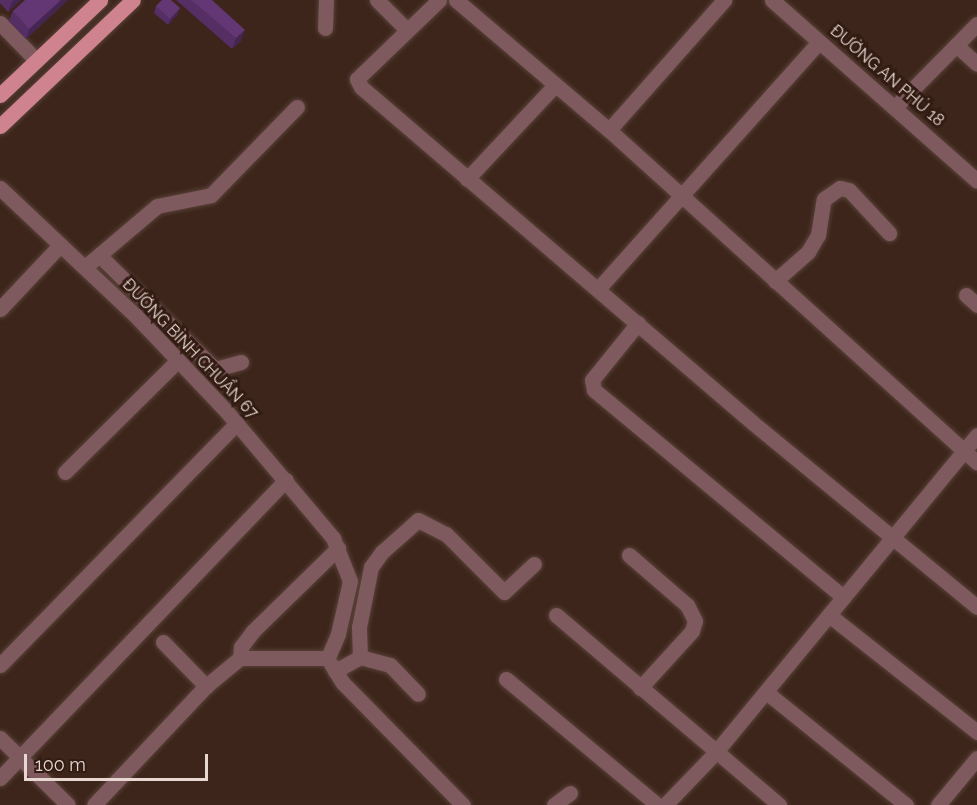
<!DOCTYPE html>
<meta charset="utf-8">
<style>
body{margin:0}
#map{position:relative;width:977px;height:805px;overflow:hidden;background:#3d251b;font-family:Raleway,sans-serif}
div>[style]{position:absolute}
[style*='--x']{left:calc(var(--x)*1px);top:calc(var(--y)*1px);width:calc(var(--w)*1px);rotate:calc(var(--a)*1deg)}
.roads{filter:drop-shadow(0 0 2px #584138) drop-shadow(0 0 2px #584138)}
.minor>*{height:15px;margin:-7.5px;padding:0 7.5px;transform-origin:7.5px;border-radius:7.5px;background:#7e595e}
.major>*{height:15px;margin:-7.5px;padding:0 7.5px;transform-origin:7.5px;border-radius:7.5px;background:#cf838f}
.wall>*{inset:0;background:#552e64}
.shaded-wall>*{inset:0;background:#452651}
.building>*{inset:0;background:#633674}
span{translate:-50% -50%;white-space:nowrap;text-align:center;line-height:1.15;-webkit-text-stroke:6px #321b12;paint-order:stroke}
.street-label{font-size:16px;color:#e7d7d0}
.scale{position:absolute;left:24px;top:754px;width:184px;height:27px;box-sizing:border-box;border:3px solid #e7d7d0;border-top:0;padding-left:8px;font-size:18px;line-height:21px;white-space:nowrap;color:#e7d7d0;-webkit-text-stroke:4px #321b12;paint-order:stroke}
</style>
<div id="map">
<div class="roads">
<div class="minor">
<div style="--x:377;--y:0;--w:40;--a:45"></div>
<div style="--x:439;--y:0;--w:114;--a:136.1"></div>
<div style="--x:357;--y:79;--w:9;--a:63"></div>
<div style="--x:361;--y:87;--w:516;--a:40.6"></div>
<div style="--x:753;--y:423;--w:290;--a:39.4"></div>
<div style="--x:456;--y:0;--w:201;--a:40.4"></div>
<div style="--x:609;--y:130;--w:496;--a:42.1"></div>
<div style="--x:772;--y:0;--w:273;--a:41.4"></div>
<div style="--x:0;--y:23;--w:52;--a:45.8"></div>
<div style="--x:325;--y:28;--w:28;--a:-88"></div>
<div style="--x:956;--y:45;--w:28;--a:42"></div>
<div style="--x:896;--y:106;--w:115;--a:-45.4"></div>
<div style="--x:609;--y:130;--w:174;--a:-48.5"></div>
<div style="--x:467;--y:179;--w:127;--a:-46.9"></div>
<div style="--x:0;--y:188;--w:185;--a:43.3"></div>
<div style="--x:135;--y:315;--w:134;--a:46.5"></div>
<div style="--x:227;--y:412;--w:165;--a:49.9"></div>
<div style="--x:333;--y:538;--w:46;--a:68.4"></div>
<div style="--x:350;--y:581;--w:54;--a:102.8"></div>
<div style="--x:338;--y:634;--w:26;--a:113"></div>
<div style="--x:328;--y:658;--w:88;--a:180"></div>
<div style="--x:240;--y:658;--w:44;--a:140.5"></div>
<div style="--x:206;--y:686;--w:163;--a:133.3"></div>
<div style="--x:99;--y:255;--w:163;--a:44.5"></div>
<div style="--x:215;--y:369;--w:27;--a:-15"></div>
<div style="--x:85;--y:267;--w:94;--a:-40.3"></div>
<div style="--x:157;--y:206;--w:55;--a:-11.5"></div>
<div style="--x:211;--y:195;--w:123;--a:-45.7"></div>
<div style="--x:775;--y:281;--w:44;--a:-41.3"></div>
<div style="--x:808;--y:252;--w:20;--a:-60"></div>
<div style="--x:818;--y:235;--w:36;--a:-81"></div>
<div style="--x:824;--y:199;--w:19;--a:-35"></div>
<div style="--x:840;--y:188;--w:9;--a:13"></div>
<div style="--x:849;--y:190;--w:59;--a:47.1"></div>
<div style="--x:598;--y:289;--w:331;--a:-48.2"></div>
<div style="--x:966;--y:295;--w:15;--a:42"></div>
<div style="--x:0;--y:309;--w:88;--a:-46.8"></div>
<div style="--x:638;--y:323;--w:73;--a:128.9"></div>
<div style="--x:592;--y:380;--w:10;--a:79"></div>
<div style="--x:594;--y:390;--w:324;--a:39.7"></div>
<div style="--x:65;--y:472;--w:158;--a:-44.7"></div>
<div style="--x:629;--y:555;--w:77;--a:40.8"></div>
<div style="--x:687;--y:605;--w:18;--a:63"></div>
<div style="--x:695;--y:621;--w:10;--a:107"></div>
<div style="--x:692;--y:631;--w:77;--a:132.4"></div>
<div style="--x:556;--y:615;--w:293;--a:40.4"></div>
<div style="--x:829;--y:615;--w:189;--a:38.3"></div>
<div style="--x:163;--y:642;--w:62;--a:45.7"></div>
<div style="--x:360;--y:657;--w:31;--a:15"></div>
<div style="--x:390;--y:665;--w:40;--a:46"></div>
<div style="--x:240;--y:658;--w:11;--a:-85"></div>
<div style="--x:241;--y:647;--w:20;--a:-53"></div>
<div style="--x:253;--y:631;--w:119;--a:-44.3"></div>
<div style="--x:331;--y:664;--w:22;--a:58"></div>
<div style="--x:343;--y:683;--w:171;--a:45.5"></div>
<div style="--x:0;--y:665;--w:339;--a:-45.6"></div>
<div style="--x:335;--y:671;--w:29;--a:-29"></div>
<div style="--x:360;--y:657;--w:30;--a:-92"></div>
<div style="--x:359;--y:627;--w:61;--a:-78.7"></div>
<div style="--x:371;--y:567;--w:19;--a:-54"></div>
<div style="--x:382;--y:552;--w:48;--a:-41.6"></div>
<div style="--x:418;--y:520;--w:31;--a:27"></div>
<div style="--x:446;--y:534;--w:82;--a:45"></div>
<div style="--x:504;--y:592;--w:41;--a:-43"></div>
<div style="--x:506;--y:679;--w:197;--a:39.8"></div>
<div style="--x:766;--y:692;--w:180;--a:38.9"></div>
<div style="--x:0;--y:738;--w:95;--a:44.6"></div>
<div style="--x:0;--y:778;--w:413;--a:-46.2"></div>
<div style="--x:554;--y:805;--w:20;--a:-37"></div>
<div style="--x:665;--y:805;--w:72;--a:-46.1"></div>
<div style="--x:715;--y:753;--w:412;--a:-50.5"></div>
<div style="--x:938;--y:805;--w:61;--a:-50.3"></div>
</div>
<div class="major">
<div style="--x:0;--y:95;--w:138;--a:-43.5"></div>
<div style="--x:0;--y:126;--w:183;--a:-43.5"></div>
</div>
</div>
<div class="wall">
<div style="clip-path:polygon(0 0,21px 0,8px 12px,0 3px)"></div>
<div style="clip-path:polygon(68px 0,26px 39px,9px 21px,13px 11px)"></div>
<div style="clip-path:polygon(176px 0,212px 0,241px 41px,232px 49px)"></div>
<div style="clip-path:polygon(156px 6px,180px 8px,177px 15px,168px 25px,154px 13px)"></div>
</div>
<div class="shaded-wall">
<div style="clip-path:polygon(14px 0,21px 0,8px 12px,12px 2px)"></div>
<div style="clip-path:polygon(61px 0,68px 0,26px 39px,29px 29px)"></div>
<div style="clip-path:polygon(180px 8px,177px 15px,168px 25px,170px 19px)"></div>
<div style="clip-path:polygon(245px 30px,241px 41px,232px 49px,236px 38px)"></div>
</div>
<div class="building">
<div style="clip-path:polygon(25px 0,61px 0,29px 29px,13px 11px)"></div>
<div style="clip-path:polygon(162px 0,171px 0,180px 8px,170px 19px,156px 6px)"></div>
<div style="clip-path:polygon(191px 0,212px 0,245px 30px,236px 38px)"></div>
</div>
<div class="street-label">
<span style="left:887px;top:76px;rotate:41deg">ĐƯỜNG AN PHÚ 18</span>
<span style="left:190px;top:349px;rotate:46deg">ĐƯỜNG BÌNH CHUẨN 67</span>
</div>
<div class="scale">100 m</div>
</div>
